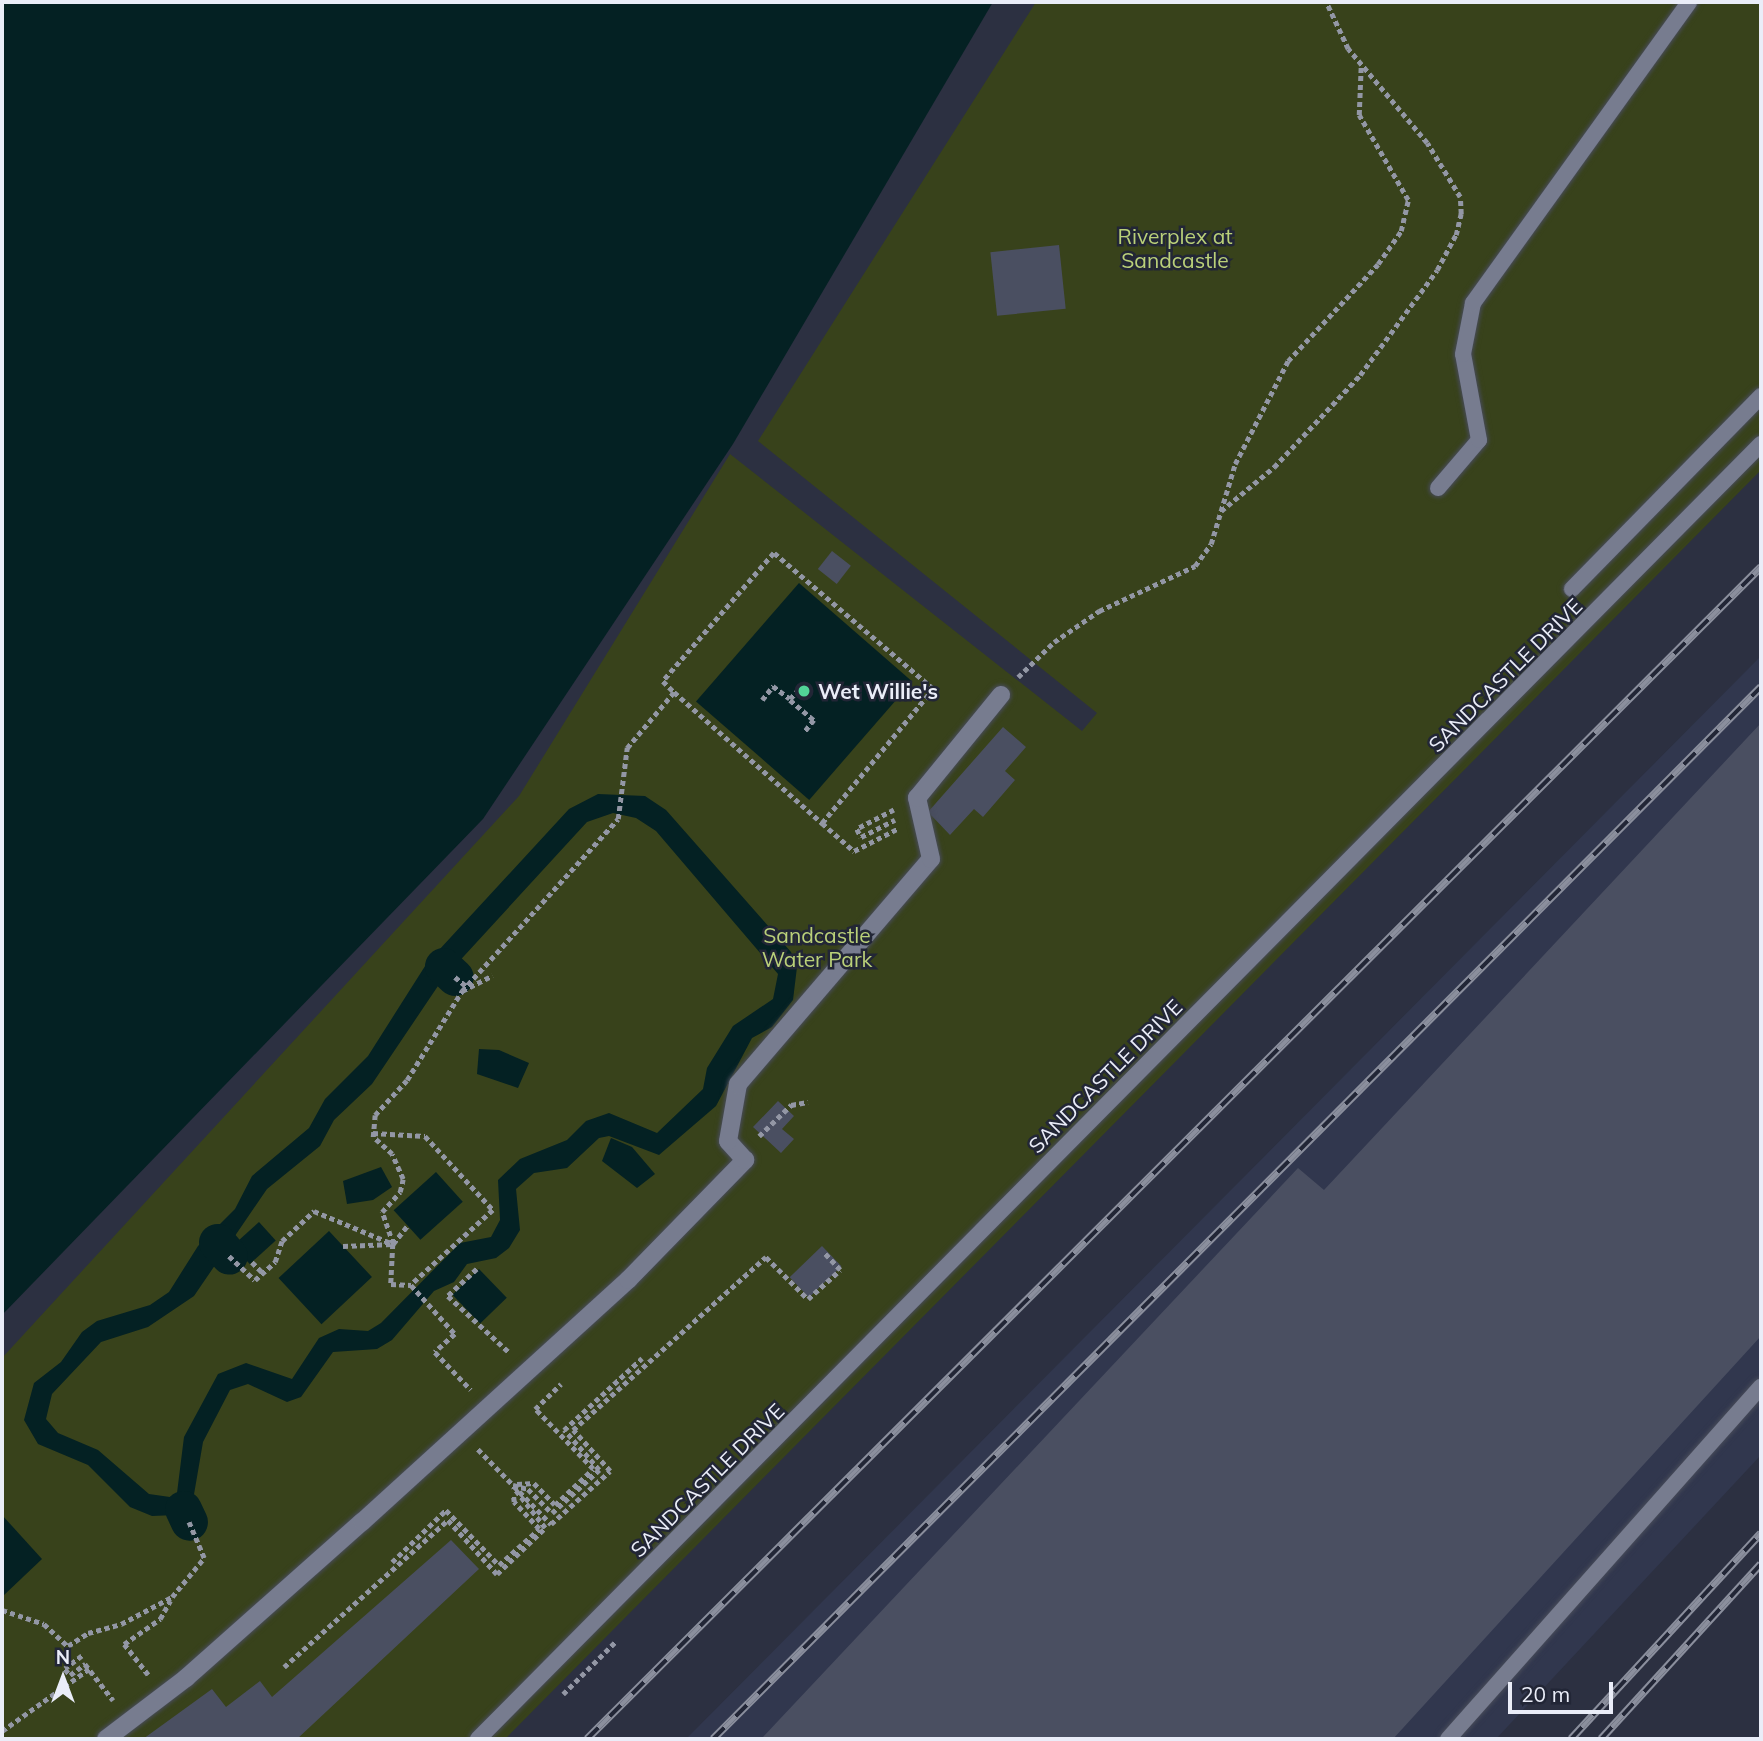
<!DOCTYPE html>
<style>
body{margin:0}
#map{position:relative;width:1763px;height:1741px;overflow:hidden;background:#2c3041;font-family:Mulish,sans-serif}
div>[style]{position:absolute}
[style*='--x']{left:calc(var(--x)*1px);top:calc(var(--y)*1px);width:calc(var(--w)*1px);rotate:calc(var(--a)*1deg)}
.built>*{inset:0;background:#31374e}
.green>*{inset:0;background:#38421b}
.water>*{inset:0;background:#042123;transform-origin:0 0}
.canal>*{height:37px;margin:-18.5px;padding:0 18.5px;transform-origin:18.5px;border-radius:18.5px;background:#042123}
.building>*{inset:0;background:#4a4f61;transform-origin:0 0}
.path>*{height:4.5px;margin-top:-2.25px;transform-origin:0;background:repeating-linear-gradient(90deg,#9397a5 0 5px,transparent 0 8.5px)}
.roads{filter:drop-shadow(0 0 2px #474b59) drop-shadow(0 0 2px #474b59)}
.lane>*{height:16px;margin:-8px;padding:0 8px;transform-origin:8px;border-radius:8px;background:#777c8f}
.street>*{height:18px;margin:-9px;padding:0 9px;transform-origin:9px;border-radius:9px;background:#777c8f}
.rail>*{height:8px;margin-top:-4px;transform-origin:0;background:repeating-linear-gradient(90deg,#222636 0 16px,#8b8f9d 0 32px);box-sizing:border-box;border-block:2px solid #8b8f9d}
.dots>*{width:19px;height:19px;translate:-50% -50%;box-sizing:border-box;border:4px solid #222636;border-radius:50%}
span{translate:-50% -50%;white-space:nowrap;text-align:center;line-height:1.15;-webkit-text-stroke:5px #222636;paint-order:stroke}
.park-label{font-size:21px;color:#bad079}
.street-label{font-size:21px;color:#eaedf8}
.poi-label{font-size:21px;color:#eaedf8;font-weight:700}
.left{translate:0 -50%;text-align:left}
.frame{position:absolute;inset:0;border:4px solid #eaedf8;pointer-events:none}
.north{position:absolute;left:28px;top:1643px;width:70px;height:70px;-webkit-text-stroke:5px #222636;paint-order:stroke;rotate:0deg;font-size:19px;font-weight:700;line-height:28px;text-align:center;color:#eaedf8}
.north::after{content:'';display:block;margin:auto;width:24px;height:32px;background:#eaedf8;clip-path:polygon(50% 0,100% 100%,50% 72%,0 100%)}
.scale{position:absolute;left:1508px;top:1682px;width:105px;height:32px;box-sizing:border-box;border:4px solid #eaedf8;border-top:0;padding-left:9px;font-size:21px;line-height:24px;white-space:nowrap;color:#eaedf8;-webkit-text-stroke:5px #222636;paint-order:stroke}
</style>
<div id="map">
<div class="built">
<div style="clip-path:polygon(1761px 656px,1761px 1455px,1496px 1739px,686px 1739px)"></div>
</div>
<div class="green">
<div style="clip-path:polygon(1036px 2px,1761px 2px,1761px 470px,505px 1739px,2px 1739px,2px 1358px,519px 796px,730px 454px,1082px 731px,1097px 713px,758px 441px)"></div>
</div>
<div class="water">
<div style="clip-path:polygon(2px 2px,993px 2px,733px 444px,483px 819px,2px 1315px)"></div>
<div style="left:799px;top:583px;width:150px;height:157px;rotate:41deg"></div>
<div style="clip-path:polygon(evenodd,598px 794px,645px 796px,666px 810px,791px 952px,797px 967px,793px 1000px,772px 1027px,752px 1038px,716px 1106px,659px 1155px,609px 1136px,599px 1138px,567px 1168px,534px 1173px,516px 1189px,520px 1230px,509px 1248px,496px 1258px,467px 1264px,454px 1282px,434px 1291px,392px 1340px,377px 1349px,333px 1352px,301px 1397px,287px 1402px,248px 1384px,230px 1390px,203px 1442px,192px 1506px,176px 1515px,152px 1516px,130px 1507px,88px 1465px,38px 1444px,24px 1420px,34px 1383px,61px 1362px,82px 1332px,97px 1321px,150px 1305px,169px 1292px,198px 1246px,235px 1209px,252px 1176px,309px 1128px,325px 1099px,368px 1056px,427px 963px,569px 809px,598px 794px,613px 813px,636px 818px,656px 831px,778px 974px,773px 999px,733px 1026px,707px 1068px,703px 1089px,657px 1133px,609px 1113px,586px 1121px,567px 1140px,520px 1159px,498px 1180px,500px 1220px,491px 1237px,460px 1243px,381px 1323px,368px 1331px,339px 1329px,319px 1338px,292px 1379px,246px 1363px,218px 1374px,184px 1437px,177px 1493px,170px 1497px,149px 1494px,98px 1450px,58px 1433px,46px 1419px,52px 1394px,101px 1342px,148px 1327px,194px 1296px,267px 1189px,320px 1146px,334px 1120px,372px 1084px,442px 980px,587px 822px,613px 813px)"></div>
<div style="clip-path:polygon(479px 1049px,499px 1050px,529px 1063px,518px 1088px,477px 1074px)"></div>
<div style="clip-path:polygon(611px 1138px,632px 1147px,655px 1174px,637px 1188px,602px 1161px)"></div>
<div style="clip-path:polygon(381px 1167px,392px 1187px,373px 1200px,347px 1204px,343px 1181px)"></div>
<div style="left:436px;top:1172px;width:40px;height:57px;rotate:48deg"></div>
<div style="left:259px;top:1222px;width:25px;height:35px;rotate:48deg"></div>
<div style="left:329px;top:1231px;width:63px;height:69px;rotate:47deg"></div>
<div style="left:479px;top:1269px;width:40px;height:37px;rotate:46deg"></div>
<div style="clip-path:polygon(2px 1515px,42px 1559px,3px 1596px,2px 1595px)"></div>
</div>
<div class="canal">
<div style="--x:443;--y:966;--w:16;--a:43"></div>
<div style="--x:217;--y:1242;--w:18;--a:49"></div>
<div style="--x:183;--y:1509;--w:14;--a:65"></div>
</div>
<div class="building">
<div style="left:1059px;top:245px;width:64px;height:69px;rotate:84deg"></div>
<div style="left:832px;top:551px;width:24px;height:23px;rotate:38deg"></div>
<div style="clip-path:polygon(1761px 723px,1761px 1336px,1393px 1739px,763px 1737px,1298px 1168px,1324px 1190px)"></div>
<div style="clip-path:polygon(1003px 727px,1026px 747px,1005px 771px,1015px 780px,983px 817px,974px 809px,950px 835px,928px 812px)"></div>
<div style="clip-path:polygon(778px 1101px,794px 1116px,782px 1129px,794px 1139px,781px 1153px,753px 1127px)"></div>
<div style="left:822px;top:1246px;width:28px;height:45px;rotate:46deg"></div>
<div style="clip-path:polygon(451px 1540px,479px 1569px,297px 1739px,143px 1739px,212px 1689px,226px 1707px,260px 1681px,272px 1697px)"></div>
</div>
<div class="path">
<div style="--x:1221;--y:511;--w:69;--a:-39.7"></div>
<div style="--x:1274;--y:467;--w:126;--a:-46.9"></div>
<div style="--x:1360;--y:375;--w:130;--a:-53.7"></div>
<div style="--x:1437;--y:270;--w:40;--a:-62"></div>
<div style="--x:1456;--y:235;--w:22;--a:-77"></div>
<div style="--x:1461;--y:214;--w:17;--a:-93"></div>
<div style="--x:1460;--y:197;--w:63;--a:-121.4"></div>
<div style="--x:1427;--y:143;--w:123;--a:-130"></div>
<div style="--x:1348;--y:49;--w:52;--a:-115.1"></div>
<div style="--x:1018;--y:677;--w:50;--a:-44.2"></div>
<div style="--x:1054;--y:642;--w:55;--a:-34.6"></div>
<div style="--x:1099;--y:611;--w:106;--a:-25.1"></div>
<div style="--x:1195;--y:566;--w:27;--a:-54"></div>
<div style="--x:1211;--y:544;--w:84;--a:-73.3"></div>
<div style="--x:1235;--y:464;--w:116;--a:-62.8"></div>
<div style="--x:1288;--y:361;--w:132;--a:-47.1"></div>
<div style="--x:1378;--y:264;--w:40;--a:-55.1"></div>
<div style="--x:1401;--y:231;--w:32;--a:-77"></div>
<div style="--x:1408;--y:200;--w:98;--a:-120"></div>
<div style="--x:1359;--y:115;--w:50;--a:-87.7"></div>
<div style="--x:762;--y:700;--w:18;--a:-52"></div>
<div style="--x:773;--y:686;--w:21;--a:37"></div>
<div style="--x:790;--y:699;--w:18;--a:-49"></div>
<div style="--x:790;--y:700;--w:31;--a:40"></div>
<div style="--x:814;--y:720;--w:16;--a:128"></div>
<div style="--x:894;--y:810;--w:42;--a:152.8"></div>
<div style="--x:857;--y:829;--w:9;--a:63"></div>
<div style="--x:861;--y:837;--w:38;--a:-27"></div>
<div style="--x:822;--y:823;--w:174;--a:-50.4"></div>
<div style="--x:933;--y:689;--w:209;--a:-139.5"></div>
<div style="--x:774;--y:553;--w:169;--a:130.9"></div>
<div style="--x:663;--y:681;--w:16;--a:45"></div>
<div style="--x:674;--y:692;--w:198;--a:41.5"></div>
<div style="--x:822;--y:823;--w:43;--a:41.2"></div>
<div style="--x:854;--y:851;--w:48;--a:-27.1"></div>
<div style="--x:455;--y:977;--w:14;--a:39"></div>
<div style="--x:462;--y:991;--w:232;--a:-47.8"></div>
<div style="--x:618;--y:819;--w:72;--a:-82.8"></div>
<div style="--x:627;--y:748;--w:73;--a:-50"></div>
<div style="--x:373;--y:1133;--w:52;--a:3.3"></div>
<div style="--x:425;--y:1136;--w:100;--a:47.4"></div>
<div style="--x:493;--y:1210;--w:111;--a:137.6"></div>
<div style="--x:411;--y:1285;--w:66;--a:48.1"></div>
<div style="--x:455;--y:1334;--w:27;--a:138"></div>
<div style="--x:435;--y:1352;--w:52;--a:46.5"></div>
<div style="--x:759;--y:1136;--w:45;--a:-44.1"></div>
<div style="--x:791;--y:1105;--w:17;--a:-10"></div>
<div style="--x:393;--y:1244;--w:34;--a:-109"></div>
<div style="--x:382;--y:1212;--w:27;--a:-48"></div>
<div style="--x:400;--y:1192;--w:13;--a:-77"></div>
<div style="--x:403;--y:1179;--w:27;--a:-114"></div>
<div style="--x:392;--y:1154;--w:25;--a:-138"></div>
<div style="--x:373;--y:1137;--w:22;--a:-85"></div>
<div style="--x:375;--y:1115;--w:47;--a:-47.6"></div>
<div style="--x:407;--y:1080;--w:105;--a:-58.3"></div>
<div style="--x:462;--y:991;--w:34;--a:-27"></div>
<div style="--x:343;--y:1246;--w:50;--a:-2.3"></div>
<div style="--x:393;--y:1244;--w:24;--a:-52"></div>
<div style="--x:229;--y:1256;--w:35;--a:43"></div>
<div style="--x:255;--y:1280;--w:27;--a:-42"></div>
<div style="--x:275;--y:1262;--w:22;--a:-72"></div>
<div style="--x:282;--y:1241;--w:44;--a:-43.2"></div>
<div style="--x:314;--y:1211;--w:86;--a:22.7"></div>
<div style="--x:393;--y:1244;--w:40;--a:92.9"></div>
<div style="--x:391;--y:1284;--w:20;--a:3"></div>
<div style="--x:252;--y:1262;--w:16;--a:45"></div>
<div style="--x:477;--y:1269;--w:40;--a:137"></div>
<div style="--x:448;--y:1296;--w:83;--a:42.6"></div>
<div style="--x:478;--y:1449;--w:105;--a:45.8"></div>
<div style="--x:551;--y:1524;--w:79;--a:-41.9"></div>
<div style="--x:610;--y:1471;--w:55;--a:-132.1"></div>
<div style="--x:573;--y:1430;--w:259;--a:-41.9"></div>
<div style="--x:766;--y:1257;--w:59;--a:45"></div>
<div style="--x:808;--y:1299;--w:43;--a:-42.2"></div>
<div style="--x:840;--y:1270;--w:25;--a:-133"></div>
<div style="--x:517;--y:1484;--w:17;--a:-3"></div>
<div style="--x:534;--y:1483;--w:30;--a:46"></div>
<div style="--x:555;--y:1505;--w:52;--a:-43.5"></div>
<div style="--x:593;--y:1469;--w:83;--a:-134"></div>
<div style="--x:535;--y:1409;--w:36;--a:-44"></div>
<div style="--x:513;--y:1485;--w:16;--a:15"></div>
<div style="--x:528;--y:1489;--w:34;--a:45"></div>
<div style="--x:552;--y:1513;--w:64;--a:-42.5"></div>
<div style="--x:599;--y:1470;--w:53;--a:-131.2"></div>
<div style="--x:564;--y:1430;--w:106;--a:-42.7"></div>
<div style="--x:392;--y:1562;--w:75;--a:-43.9"></div>
<div style="--x:446;--y:1510;--w:76;--a:46.1"></div>
<div style="--x:499;--y:1565;--w:54;--a:-42"></div>
<div style="--x:539;--y:1529;--w:37;--a:-133"></div>
<div style="--x:514;--y:1502;--w:8;--a:-97"></div>
<div style="--x:2;--y:1610;--w:44;--a:18.4"></div>
<div style="--x:44;--y:1624;--w:33;--a:43"></div>
<div style="--x:68;--y:1646;--w:24;--a:-33"></div>
<div style="--x:88;--y:1633;--w:34;--a:-15"></div>
<div style="--x:121;--y:1624;--w:58;--a:-27.9"></div>
<div style="--x:172;--y:1597;--w:50;--a:-50.6"></div>
<div style="--x:204;--y:1558;--w:39;--a:-113"></div>
<div style="--x:82;--y:1656;--w:21;--a:143"></div>
<div style="--x:65;--y:1669;--w:8;--a:50"></div>
<div style="--x:70;--y:1675;--w:19;--a:-36"></div>
<div style="--x:85;--y:1664;--w:46;--a:52.1"></div>
<div style="--x:284;--y:1667;--w:220;--a:-41.9"></div>
<div style="--x:448;--y:1520;--w:73;--a:47.8"></div>
<div style="--x:497;--y:1574;--w:66;--a:-43.8"></div>
<div style="--x:545;--y:1528;--w:52;--a:-128"></div>
<div style="--x:148;--y:1675;--w:39;--a:-128"></div>
<div style="--x:124;--y:1644;--w:44;--a:-34.8"></div>
<div style="--x:160;--y:1619;--w:21;--a:-61"></div>
<div style="--x:563;--y:1694;--w:75;--a:-45"></div>
<div style="--x:2;--y:1731;--w:107;--a:-35.5"></div>
</div>
<div class="roads">
<div class="lane">
<div style="--x:1438;--y:488;--w:63;--a:-49.5"></div>
<div style="--x:1479;--y:440;--w:87;--a:-100.5"></div>
<div style="--x:1463;--y:354;--w:52;--a:-78.9"></div>
<div style="--x:1473;--y:303;--w:370;--a:-54.3"></div>
<div style="--x:1572;--y:589;--w:270;--a:-45.6"></div>
<div style="--x:478;--y:1739;--w:1823;--a:-45.27"></div>
<div style="--x:1448;--y:1739;--w:471;--a:-48.4"></div>
</div>
<div class="street">
<div style="--x:106;--y:1739;--w:101;--a:-37.3"></div>
<div style="--x:186;--y:1678;--w:235;--a:-41.6"></div>
<div style="--x:362;--y:1522;--w:360;--a:-42.3"></div>
<div style="--x:628;--y:1280;--w:168;--a:-45.7"></div>
<div style="--x:745;--y:1160;--w:25;--a:-132"></div>
<div style="--x:728;--y:1141;--w:58;--a:-80"></div>
<div style="--x:738;--y:1084;--w:296;--a:-49.4"></div>
<div style="--x:931;--y:859;--w:63;--a:-102.9"></div>
<div style="--x:917;--y:798;--w:133;--a:-50.8"></div>
</div>
</div>
<div class="rail">
<div style="--x:587;--y:1739;--w:1659;--a:-44.95"></div>
<div style="--x:713;--y:1739;--w:1485;--a:-45.11"></div>
<div style="--x:1571;--y:1739;--w:280;--a:-47.3"></div>
<div style="--x:1601;--y:1739;--w:237;--a:-47.6"></div>
</div>
<div class="dots">
<div style="left:804px;top:691px;background:#52d397"></div>
</div>
<div class="park-label">
<span style="left:1175px;top:248px">Riverplex at<br>Sandcastle</span>
<span style="left:817px;top:947px">Sandcastle<br>Water Park</span>
</div>
<div class="street-label">
<span style="left:1505px;top:675px;rotate:-45deg">SANDCASTLE DRIVE</span>
<span style="left:1105px;top:1076px;rotate:-45deg">SANDCASTLE DRIVE</span>
<span style="left:707px;top:1480px;rotate:-45deg">SANDCASTLE DRIVE</span>
</div>
<div class="poi-label">
<span class="left" style="left:818px;top:691px">Wet Willie's</span>
</div>
<div class="frame"></div>
<div class="north">N</div>
<div class="scale">20 m</div>
</div>
